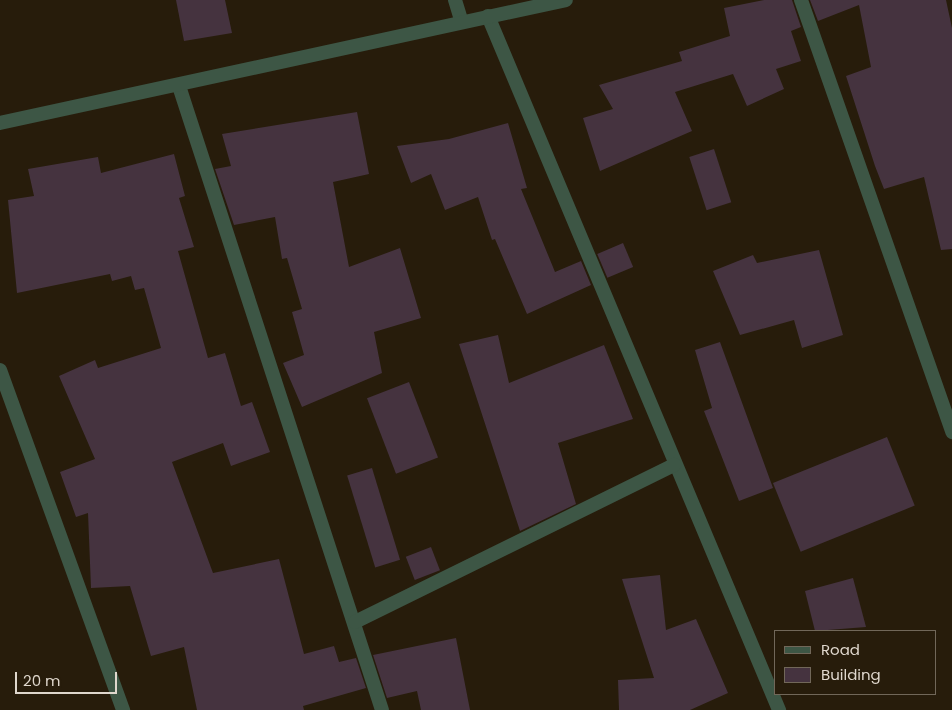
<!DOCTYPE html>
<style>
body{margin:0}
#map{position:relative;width:952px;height:710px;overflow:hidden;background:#271c0b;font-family:Poppins,sans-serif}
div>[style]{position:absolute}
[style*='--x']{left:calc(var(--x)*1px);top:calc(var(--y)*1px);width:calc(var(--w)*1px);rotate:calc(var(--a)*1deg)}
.building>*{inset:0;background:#45333f;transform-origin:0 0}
.minor>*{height:14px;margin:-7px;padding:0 7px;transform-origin:7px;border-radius:7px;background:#3d5645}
span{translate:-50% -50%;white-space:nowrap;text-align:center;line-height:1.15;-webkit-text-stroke:5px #271c0b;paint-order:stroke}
.legend{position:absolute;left:774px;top:630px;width:162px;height:65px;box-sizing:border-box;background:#271c0b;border:1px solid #716759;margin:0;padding:6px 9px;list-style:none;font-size:15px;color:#dfd7cd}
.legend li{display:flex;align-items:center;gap:10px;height:25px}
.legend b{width:25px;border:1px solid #716759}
.scale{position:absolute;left:15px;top:672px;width:102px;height:22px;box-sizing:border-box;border:2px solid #dfd7cd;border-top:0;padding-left:6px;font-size:15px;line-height:18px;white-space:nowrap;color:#dfd7cd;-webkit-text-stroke:4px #271c0b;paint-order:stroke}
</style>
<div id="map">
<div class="building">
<div style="clip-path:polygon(176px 0,225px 0,232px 33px,184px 41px)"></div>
<div style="clip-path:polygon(764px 0,792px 0,801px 27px,791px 31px,801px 61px,776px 69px,784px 89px,747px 106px,733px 74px,675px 92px,692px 131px,600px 171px,583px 118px,613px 109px,599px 85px,682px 61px,679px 52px,730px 36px,724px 8px)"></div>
<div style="clip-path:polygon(810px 0,946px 0,952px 28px,952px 249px,941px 250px,924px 177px,884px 189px,875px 166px,846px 76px,871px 67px,859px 5px,818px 21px)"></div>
<div style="clip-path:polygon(357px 112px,369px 174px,333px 182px,349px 267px,400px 248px,421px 318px,374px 332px,382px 373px,302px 407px,283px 363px,304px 355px,292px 312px,302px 309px,287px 258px,282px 259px,275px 217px,234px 225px,215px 169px,231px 166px,222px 134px)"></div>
<div style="clip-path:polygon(508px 123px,527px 188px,521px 189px,555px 272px,581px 261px,591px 285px,527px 314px,495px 239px,492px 240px,478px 197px,445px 210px,431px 174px,411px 183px,397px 146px,449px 139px)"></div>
<div style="left:714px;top:149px;width:56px;height:26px;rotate:72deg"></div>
<div style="clip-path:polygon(174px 154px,185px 196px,179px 198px,194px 247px,178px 251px,208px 358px,225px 353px,241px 406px,252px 402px,270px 452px,231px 466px,223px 443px,172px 462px,213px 573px,279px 559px,304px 654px,334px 646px,339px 662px,356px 658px,366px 688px,303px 706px,304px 710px,197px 710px,184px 647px,151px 656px,130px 586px,91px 588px,88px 513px,76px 517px,60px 472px,95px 459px,59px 376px,95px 360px,98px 368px,161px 348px,144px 288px,135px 290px,131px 276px,112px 281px,110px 274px,17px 293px,8px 200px,34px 196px,28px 169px,98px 157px,101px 173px)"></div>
<div style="left:623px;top:243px;width:26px;height:28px;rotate:67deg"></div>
<div style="clip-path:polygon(819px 250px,843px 335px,802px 348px,794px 320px,740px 335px,713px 271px,753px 255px,757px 263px)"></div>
<div style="clip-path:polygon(498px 335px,509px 383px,604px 345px,633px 419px,558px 443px,576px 504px,520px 531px,459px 344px)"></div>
<div style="clip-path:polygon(720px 342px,773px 488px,739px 501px,704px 411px,712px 408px,695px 350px)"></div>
<div style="left:409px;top:382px;width:81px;height:45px;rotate:69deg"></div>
<div style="left:887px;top:437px;width:74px;height:123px;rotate:68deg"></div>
<div style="left:372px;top:468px;width:96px;height:26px;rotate:73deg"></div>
<div style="left:431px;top:547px;width:25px;height:27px;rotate:69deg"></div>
<div style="clip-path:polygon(660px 575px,666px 630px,696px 619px,728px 693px,690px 710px,619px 710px,618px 680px,654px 678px,622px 579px)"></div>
<div style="clip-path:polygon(853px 578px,866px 627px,815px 631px,805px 591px)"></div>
<div style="clip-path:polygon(456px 638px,470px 710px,421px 710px,417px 691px,387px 698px,373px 655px)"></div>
</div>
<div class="minor">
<div style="--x:455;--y:0;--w:21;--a:73"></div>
<div style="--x:801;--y:0;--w:458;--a:70.7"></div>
<div style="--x:488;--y:16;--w:753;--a:67.25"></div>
<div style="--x:179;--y:86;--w:656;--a:71.98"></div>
<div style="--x:0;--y:123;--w:579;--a:-12.26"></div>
<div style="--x:0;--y:370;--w:362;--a:70.1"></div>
<div style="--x:355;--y:622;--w:356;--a:-26.2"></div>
</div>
<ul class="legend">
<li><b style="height:6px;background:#3d5645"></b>Road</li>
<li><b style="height:14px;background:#45333f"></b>Building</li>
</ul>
<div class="scale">20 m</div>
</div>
